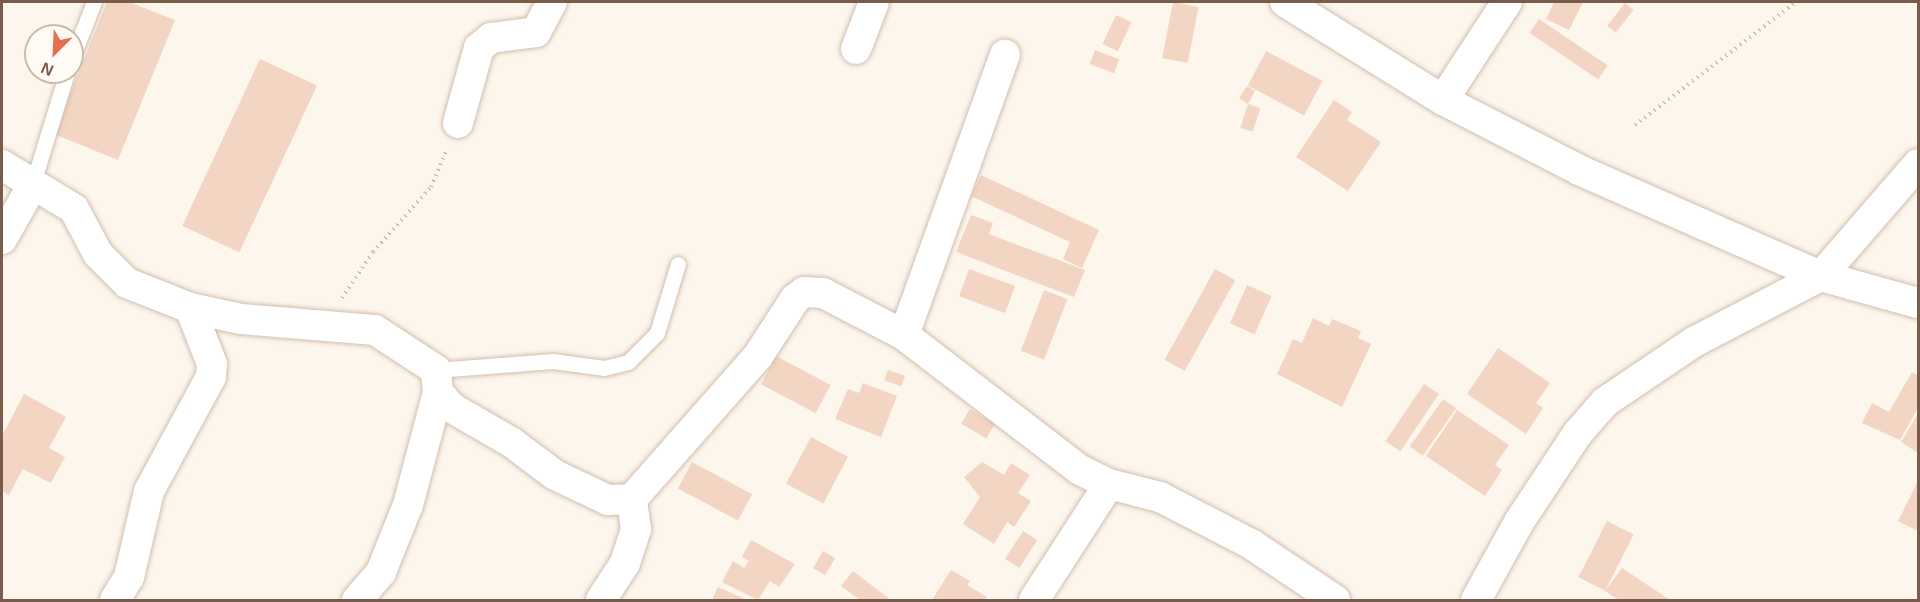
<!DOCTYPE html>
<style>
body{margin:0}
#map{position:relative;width:1920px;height:602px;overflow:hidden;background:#fdf6ec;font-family:Helvetica,sans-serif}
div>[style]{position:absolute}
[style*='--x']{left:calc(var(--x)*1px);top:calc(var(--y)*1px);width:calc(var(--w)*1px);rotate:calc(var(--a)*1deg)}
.building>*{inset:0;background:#f3d5c3;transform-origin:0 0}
.path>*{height:4px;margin-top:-2px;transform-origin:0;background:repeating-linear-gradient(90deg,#d9b8a5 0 1.5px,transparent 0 6px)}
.roads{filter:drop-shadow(0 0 2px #d1beb0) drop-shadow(0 0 2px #d1beb0)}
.lane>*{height:15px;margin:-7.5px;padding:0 7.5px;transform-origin:7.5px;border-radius:7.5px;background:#fff}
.street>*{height:30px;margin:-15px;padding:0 15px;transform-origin:15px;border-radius:15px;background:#fff}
span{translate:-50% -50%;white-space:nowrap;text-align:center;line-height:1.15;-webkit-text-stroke:4.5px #fffaf3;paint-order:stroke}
.frame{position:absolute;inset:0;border:3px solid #7a5c4d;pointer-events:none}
.north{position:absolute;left:24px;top:24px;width:60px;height:60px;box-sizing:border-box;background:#fffaf3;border:2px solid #cabbb1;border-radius:50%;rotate:204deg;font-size:16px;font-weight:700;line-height:24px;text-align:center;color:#7a5c4d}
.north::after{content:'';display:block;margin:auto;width:21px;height:27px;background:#e76f51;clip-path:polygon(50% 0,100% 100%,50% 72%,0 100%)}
</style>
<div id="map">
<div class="building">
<div style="clip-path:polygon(107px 2px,129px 2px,175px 20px,118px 160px,54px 134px)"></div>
<div style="left:1173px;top:2px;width:26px;height:57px;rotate:11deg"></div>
<div style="clip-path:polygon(1554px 2px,1583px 2px,1569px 30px,1546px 19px)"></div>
<div style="left:1625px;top:3px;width:11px;height:29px;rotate:38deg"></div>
<div style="left:1116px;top:15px;width:17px;height:32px;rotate:25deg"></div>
<div style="left:1539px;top:19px;width:83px;height:17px;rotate:34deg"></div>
<div style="left:1095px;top:50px;width:26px;height:15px;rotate:21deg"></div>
<div style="left:1266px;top:51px;width:64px;height:39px;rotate:28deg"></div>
<div style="left:260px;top:59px;width:63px;height:184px;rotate:25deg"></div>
<div style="clip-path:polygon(1247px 86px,1255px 91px,1248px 104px,1239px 98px)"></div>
<div style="clip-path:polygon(1334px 100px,1352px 112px,1347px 120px,1381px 142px,1348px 191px,1296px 157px)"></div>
<div style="left:1248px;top:104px;width:13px;height:25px;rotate:18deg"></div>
<div style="clip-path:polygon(981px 175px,1099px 230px,1082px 268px,1063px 259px,1070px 242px,971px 196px)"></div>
<div style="clip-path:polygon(971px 215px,993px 223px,989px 234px,1085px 270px,1074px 297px,956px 252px)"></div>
<div style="left:969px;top:269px;width:49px;height:29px;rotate:20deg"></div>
<div style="left:1215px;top:269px;width:23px;height:104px;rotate:29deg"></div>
<div style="left:1247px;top:285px;width:27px;height:42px;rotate:24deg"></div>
<div style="left:1044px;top:290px;width:25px;height:65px;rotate:21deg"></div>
<div style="clip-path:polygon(1313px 318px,1329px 326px,1332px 319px,1361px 331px,1358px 338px,1371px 344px,1342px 407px,1277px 374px,1293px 339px,1302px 343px)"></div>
<div style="clip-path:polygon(1498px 348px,1550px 383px,1536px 403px,1543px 408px,1526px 434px,1467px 394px)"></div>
<div style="left:776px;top:356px;width:62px;height:32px;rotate:28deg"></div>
<div style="left:888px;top:370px;width:18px;height:11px;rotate:19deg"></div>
<div style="clip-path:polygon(1912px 372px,1918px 375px,1918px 408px,1900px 440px,1862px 423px,1872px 403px,1889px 412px)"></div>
<div style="clip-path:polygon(863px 383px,897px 396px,881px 437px,835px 419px,848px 389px,859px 393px)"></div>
<div style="left:1424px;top:384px;width:18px;height:69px;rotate:34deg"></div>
<div style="clip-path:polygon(24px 394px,66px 417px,49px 448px,65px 457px,51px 483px,23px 469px,9px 495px,2px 491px,2px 436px)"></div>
<div style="left:1443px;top:399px;width:16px;height:58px;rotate:35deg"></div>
<div style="left:970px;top:409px;width:29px;height:17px;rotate:31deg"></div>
<div style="clip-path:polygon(1457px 410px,1509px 445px,1495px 465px,1502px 470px,1485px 496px,1426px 456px)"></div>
<div style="clip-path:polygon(1918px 414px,1918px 453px,1901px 442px)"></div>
<div style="left:811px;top:437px;width:42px;height:53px;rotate:28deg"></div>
<div style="left:692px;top:462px;width:68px;height:30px;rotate:28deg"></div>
<div style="clip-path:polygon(982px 462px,1004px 475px,1011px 463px,1030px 475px,1018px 493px,1031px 501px,1014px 527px,1007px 522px,994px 544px,963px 524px,980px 497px,964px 477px)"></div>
<div style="clip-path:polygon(1918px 481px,1918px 531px,1898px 521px)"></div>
<div style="left:1607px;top:521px;width:30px;height:63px;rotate:27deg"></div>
<div style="left:1023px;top:531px;width:17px;height:33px;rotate:33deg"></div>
<div style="clip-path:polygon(751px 540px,795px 564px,779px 587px,770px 581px,758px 600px,722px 582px,733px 561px,744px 568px,749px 561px,742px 557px)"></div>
<div style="left:823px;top:551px;width:14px;height:20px;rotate:30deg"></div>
<div style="clip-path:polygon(1622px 568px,1670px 600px,1619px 600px,1605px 591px)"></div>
<div style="clip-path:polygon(951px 570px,970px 581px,967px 585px,987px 597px,985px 600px,932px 600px)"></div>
<div style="clip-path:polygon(853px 571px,891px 600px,860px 600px,841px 586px)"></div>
<div style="clip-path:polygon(718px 587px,747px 600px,712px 600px)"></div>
</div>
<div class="path">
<div style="--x:1635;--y:125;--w:203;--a:-37.4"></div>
<div style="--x:342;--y:298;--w:55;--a:-56"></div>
<div style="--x:373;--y:252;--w:87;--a:-48.3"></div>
<div style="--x:431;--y:187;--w:41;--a:-67.2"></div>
</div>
<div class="roads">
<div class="lane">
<div style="--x:72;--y:58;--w:60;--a:-68.6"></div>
<div style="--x:32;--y:186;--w:119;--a:-72.9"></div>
<div style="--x:436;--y:370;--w:117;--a:-4.4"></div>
<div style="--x:553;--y:361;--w:51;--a:7.8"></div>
<div style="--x:604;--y:368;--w:25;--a:-14"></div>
<div style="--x:628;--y:362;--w:41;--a:-45"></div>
<div style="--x:657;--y:333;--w:72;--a:-73.1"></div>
</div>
<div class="street">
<div style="--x:1285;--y:2;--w:186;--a:31.8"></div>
<div style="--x:1443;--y:100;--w:153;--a:27.2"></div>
<div style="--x:1579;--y:170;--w:264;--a:23.7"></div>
<div style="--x:1821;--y:276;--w:101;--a:15.6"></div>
<div style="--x:856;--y:49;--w:50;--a:-69"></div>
<div style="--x:1443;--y:100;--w:117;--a:-56.9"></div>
<div style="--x:458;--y:123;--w:78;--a:-74.4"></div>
<div style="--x:479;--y:48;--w:16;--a:-40"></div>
<div style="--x:491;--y:38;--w:45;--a:-7.6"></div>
<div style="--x:536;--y:32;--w:34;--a:-62"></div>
<div style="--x:2;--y:165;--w:84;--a:31.4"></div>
<div style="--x:74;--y:209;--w:51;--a:61.9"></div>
<div style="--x:98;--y:254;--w:41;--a:45"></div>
<div style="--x:127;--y:283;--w:68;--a:21.6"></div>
<div style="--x:190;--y:308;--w:52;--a:12.2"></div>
<div style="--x:241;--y:319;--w:134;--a:4.7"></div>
<div style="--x:375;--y:330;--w:73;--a:33.3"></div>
<div style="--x:436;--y:370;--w:22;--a:85"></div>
<div style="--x:438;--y:392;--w:21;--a:49"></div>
<div style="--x:452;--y:408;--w:68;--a:30"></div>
<div style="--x:511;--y:442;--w:55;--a:36.9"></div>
<div style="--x:555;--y:475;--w:59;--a:25.3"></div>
<div style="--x:608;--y:500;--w:24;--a:-2"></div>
<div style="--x:632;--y:499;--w:191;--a:-48.6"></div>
<div style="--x:758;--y:356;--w:68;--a:-57"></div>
<div style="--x:795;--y:299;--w:11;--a:-38"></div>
<div style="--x:804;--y:292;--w:19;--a:3"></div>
<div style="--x:823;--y:293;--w:91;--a:27.4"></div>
<div style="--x:904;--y:335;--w:222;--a:37.5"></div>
<div style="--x:1080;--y:470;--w:32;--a:26"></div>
<div style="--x:1109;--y:484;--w:53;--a:14.3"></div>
<div style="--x:1160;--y:497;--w:102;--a:27.3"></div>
<div style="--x:1251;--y:544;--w:101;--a:33.7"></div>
<div style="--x:2;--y:239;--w:61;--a:-60.5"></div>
<div style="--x:904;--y:335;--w:298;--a:-70.2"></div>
<div style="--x:115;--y:600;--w:27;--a:-59"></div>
<div style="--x:129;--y:577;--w:88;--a:-76.9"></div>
<div style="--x:149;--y:491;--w:130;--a:-61.5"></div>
<div style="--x:211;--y:377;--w:13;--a:-86"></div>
<div style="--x:212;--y:364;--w:60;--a:-111.4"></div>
<div style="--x:357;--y:600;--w:37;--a:-49"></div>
<div style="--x:381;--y:572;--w:72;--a:-68.1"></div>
<div style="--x:408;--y:505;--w:117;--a:-75.1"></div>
<div style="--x:601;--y:600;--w:44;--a:-57"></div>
<div style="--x:625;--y:563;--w:36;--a:-72"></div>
<div style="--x:636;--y:529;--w:30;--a:-98"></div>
<div style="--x:1034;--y:600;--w:138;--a:-57.1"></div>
<div style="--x:1476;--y:600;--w:89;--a:-61.1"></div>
<div style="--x:1519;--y:522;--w:107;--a:-56.5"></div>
<div style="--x:1578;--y:433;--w:41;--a:-48.9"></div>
<div style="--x:1605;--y:402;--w:107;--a:-34"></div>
<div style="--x:1694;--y:342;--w:143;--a:-27.5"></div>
<div style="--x:1821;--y:276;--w:148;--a:-49.1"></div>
</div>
</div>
<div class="frame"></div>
<div class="north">N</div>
</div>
